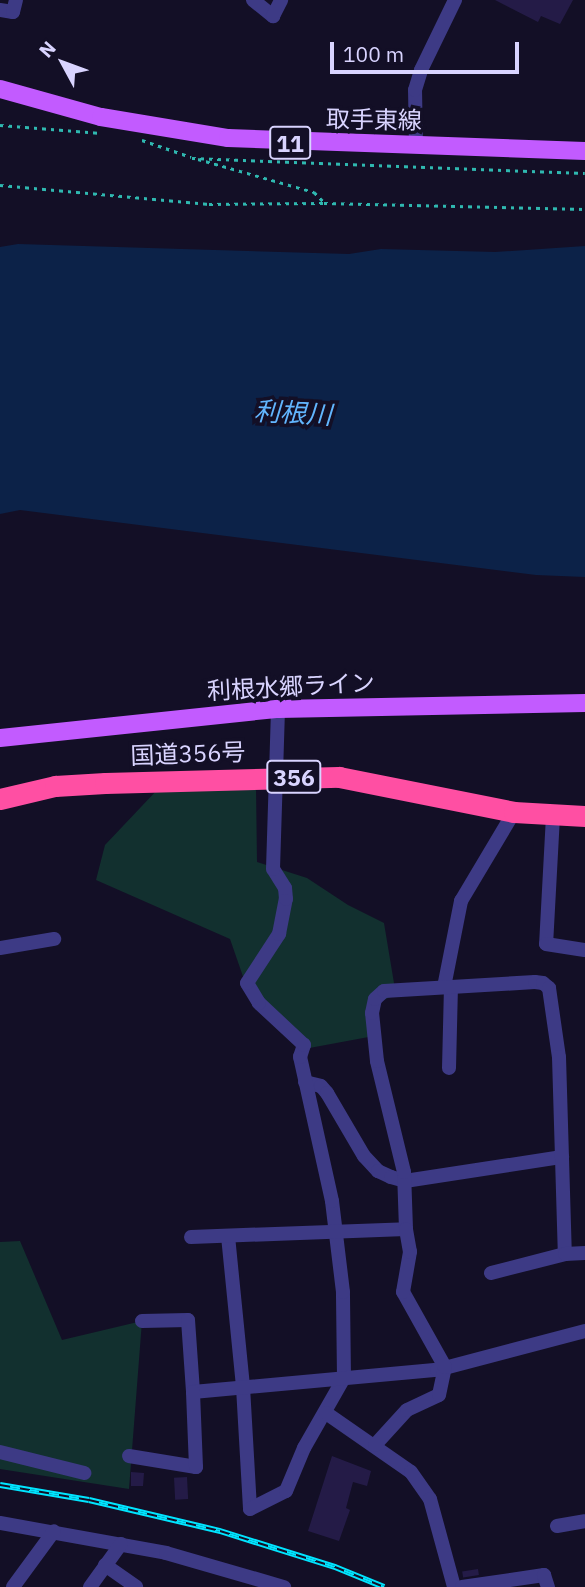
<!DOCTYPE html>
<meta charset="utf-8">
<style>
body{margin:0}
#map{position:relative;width:585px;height:1587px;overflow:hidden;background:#130f26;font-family:"IBM Plex Sans","Noto Sans JP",sans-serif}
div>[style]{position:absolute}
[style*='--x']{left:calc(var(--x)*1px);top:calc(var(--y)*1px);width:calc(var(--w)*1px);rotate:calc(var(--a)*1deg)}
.green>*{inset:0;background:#12302f}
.water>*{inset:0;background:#0c2248}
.building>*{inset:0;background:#241b47;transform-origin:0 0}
.path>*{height:2.5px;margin-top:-1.25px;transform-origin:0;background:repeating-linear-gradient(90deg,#2fb8b0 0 3.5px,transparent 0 8.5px)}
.minor>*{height:14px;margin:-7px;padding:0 7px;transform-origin:7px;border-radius:7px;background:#3d3a85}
.major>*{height:18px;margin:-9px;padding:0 9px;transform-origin:9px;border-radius:9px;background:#c25bff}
.highway>*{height:21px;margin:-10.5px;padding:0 10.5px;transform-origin:10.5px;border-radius:10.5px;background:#ff4fa3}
.rail>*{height:6px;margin-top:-3px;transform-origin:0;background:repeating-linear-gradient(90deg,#130f26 0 10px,#00e5ff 0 20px);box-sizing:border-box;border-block:2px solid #00e5ff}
span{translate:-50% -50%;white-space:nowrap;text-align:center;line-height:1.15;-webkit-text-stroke:7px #130f26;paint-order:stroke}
.shield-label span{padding:2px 5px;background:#130f26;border:2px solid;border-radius:5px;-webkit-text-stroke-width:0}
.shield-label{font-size:23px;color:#d9d4ff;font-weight:700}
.street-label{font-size:24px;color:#d9d4ff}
.water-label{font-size:26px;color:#62b6ff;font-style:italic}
.north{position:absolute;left:28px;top:28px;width:70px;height:70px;-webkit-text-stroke:5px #130f26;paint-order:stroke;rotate:311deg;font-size:19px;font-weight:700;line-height:28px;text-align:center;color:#d9d4ff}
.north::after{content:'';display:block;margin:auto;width:24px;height:32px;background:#d9d4ff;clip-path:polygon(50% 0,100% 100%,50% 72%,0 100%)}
.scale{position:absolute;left:330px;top:42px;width:189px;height:32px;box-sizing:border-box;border:4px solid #d9d4ff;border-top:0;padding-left:9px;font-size:21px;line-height:24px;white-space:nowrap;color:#d9d4ff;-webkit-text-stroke:5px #130f26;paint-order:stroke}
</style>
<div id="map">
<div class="green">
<div style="clip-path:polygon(256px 786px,257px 862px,307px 878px,348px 905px,384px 923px,396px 995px,375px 1003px,374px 1036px,304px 1049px,247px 988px,230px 939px,96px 880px,105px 845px,158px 789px)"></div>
<div style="clip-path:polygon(20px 1241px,62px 1340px,142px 1321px,129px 1489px,0 1469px,0 1242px)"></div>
</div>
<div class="water">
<div style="clip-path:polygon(18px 244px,349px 254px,381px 249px,495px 252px,585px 246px,585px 577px,536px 575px,20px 510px,0 514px,0 247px)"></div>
</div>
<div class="building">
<div style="clip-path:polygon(495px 0,573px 0,560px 24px,541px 16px,538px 22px)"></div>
<div style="clip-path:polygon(332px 1456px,371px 1471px,367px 1486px,353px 1482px,346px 1508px,350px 1510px,339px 1541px,308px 1531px)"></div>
<div style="clip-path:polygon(131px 1472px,144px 1473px,143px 1486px,131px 1486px)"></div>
<div style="left:187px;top:1477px;width:22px;height:13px;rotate:87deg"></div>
<div style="left:478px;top:1569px;width:6px;height:16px;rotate:81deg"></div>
</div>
<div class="path">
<div style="--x:0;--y:125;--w:101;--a:4.5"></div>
<div style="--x:142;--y:140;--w:52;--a:19.1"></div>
<div style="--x:192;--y:158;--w:393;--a:2.2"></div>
<div style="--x:198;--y:159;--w:121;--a:15.9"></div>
<div style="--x:314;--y:192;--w:13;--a:45"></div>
<div style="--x:0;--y:185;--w:210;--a:5.2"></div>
<div style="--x:209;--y:204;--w:115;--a:-0.5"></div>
<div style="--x:324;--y:203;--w:261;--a:1.3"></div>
</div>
<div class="minor">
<div style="--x:253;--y:0;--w:26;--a:39"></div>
<div style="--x:273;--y:16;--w:18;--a:-63"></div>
<div style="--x:0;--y:10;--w:13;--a:9"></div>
<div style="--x:13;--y:12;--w:12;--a:-76"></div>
<div style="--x:416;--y:146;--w:56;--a:-91"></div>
<div style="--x:415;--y:90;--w:21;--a:-73"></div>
<div style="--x:421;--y:70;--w:78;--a:-64.1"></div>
<div style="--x:553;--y:816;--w:128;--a:93.1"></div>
<div style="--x:546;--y:944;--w:39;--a:9"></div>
<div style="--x:0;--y:948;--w:55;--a:-9.5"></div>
<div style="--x:444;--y:987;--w:88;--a:-78.8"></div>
<div style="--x:461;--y:901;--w:104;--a:-59.2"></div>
<div style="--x:449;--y:1068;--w:81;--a:-88.6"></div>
<div style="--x:305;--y:1082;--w:16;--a:14"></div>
<div style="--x:321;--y:1086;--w:9;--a:49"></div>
<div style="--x:327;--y:1093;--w:73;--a:59.6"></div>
<div style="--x:364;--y:1156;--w:21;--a:47"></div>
<div style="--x:378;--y:1171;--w:14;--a:25"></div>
<div style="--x:391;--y:1177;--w:15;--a:16"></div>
<div style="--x:405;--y:1181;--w:159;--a:-8.7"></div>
<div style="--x:228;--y:1236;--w:152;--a:84.3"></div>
<div style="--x:243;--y:1387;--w:122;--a:86.7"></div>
<div style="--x:250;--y:1509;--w:40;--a:-26.6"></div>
<div style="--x:286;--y:1491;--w:47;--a:-67.3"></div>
<div style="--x:304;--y:1448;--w:81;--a:-60.3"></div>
<div style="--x:344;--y:1378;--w:86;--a:-90.7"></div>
<div style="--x:343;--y:1292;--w:92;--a:-96.9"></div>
<div style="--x:332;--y:1201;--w:148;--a:-102.5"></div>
<div style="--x:300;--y:1057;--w:13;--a:-72"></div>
<div style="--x:304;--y:1045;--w:62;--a:-137"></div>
<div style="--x:259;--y:1003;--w:23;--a:-121"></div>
<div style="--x:247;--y:983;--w:59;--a:-56.9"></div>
<div style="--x:279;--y:934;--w:36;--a:-79"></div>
<div style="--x:286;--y:899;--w:11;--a:-95"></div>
<div style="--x:285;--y:888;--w:22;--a:-122"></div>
<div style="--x:273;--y:869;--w:160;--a:-88.2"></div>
<div style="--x:191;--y:1237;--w:215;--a:-2.1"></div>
<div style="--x:406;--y:1229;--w:57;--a:-92"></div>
<div style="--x:404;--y:1172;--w:114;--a:-103.7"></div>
<div style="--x:377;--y:1061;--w:48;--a:-95.9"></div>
<div style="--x:372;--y:1013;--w:14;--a:-78"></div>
<div style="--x:375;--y:999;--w:12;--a:-42"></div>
<div style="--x:384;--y:991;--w:151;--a:-3.4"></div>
<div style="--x:535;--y:982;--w:8;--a:7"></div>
<div style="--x:543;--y:983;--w:8;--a:40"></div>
<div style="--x:549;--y:988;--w:70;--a:81.8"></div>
<div style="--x:559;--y:1057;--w:197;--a:88.3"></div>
<div style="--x:491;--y:1273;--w:76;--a:-14.4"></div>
<div style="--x:565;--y:1254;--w:20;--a:-3"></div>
<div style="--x:142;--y:1321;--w:46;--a:-1.2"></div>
<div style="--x:188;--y:1320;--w:72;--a:86"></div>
<div style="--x:193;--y:1392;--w:245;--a:-5.2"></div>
<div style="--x:437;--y:1370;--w:153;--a:-14.8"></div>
<div style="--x:326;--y:1413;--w:103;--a:34.8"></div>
<div style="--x:411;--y:1472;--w:33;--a:55"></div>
<div style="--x:430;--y:1499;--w:91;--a:74.7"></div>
<div style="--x:375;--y:1445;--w:47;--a:-47.6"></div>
<div style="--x:407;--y:1410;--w:35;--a:-25"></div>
<div style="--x:439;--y:1395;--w:29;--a:-78"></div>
<div style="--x:445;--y:1367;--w:86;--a:-119.2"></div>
<div style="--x:403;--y:1292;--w:41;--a:-80.1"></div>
<div style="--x:410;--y:1252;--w:23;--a:-100"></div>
<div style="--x:0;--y:1452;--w:87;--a:14"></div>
<div style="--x:129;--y:1456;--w:68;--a:9.3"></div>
<div style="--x:196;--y:1467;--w:75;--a:-92.3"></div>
<div style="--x:0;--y:1523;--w:169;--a:10.2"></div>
<div style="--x:166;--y:1553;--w:123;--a:16.1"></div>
<div style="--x:557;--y:1526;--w:28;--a:-10"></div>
<div style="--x:105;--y:1565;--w:38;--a:35"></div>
<div style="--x:13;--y:1587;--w:69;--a:-53.8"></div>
<div style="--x:90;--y:1587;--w:53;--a:-54.2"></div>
<div style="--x:462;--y:1587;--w:83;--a:-8.3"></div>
<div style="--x:544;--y:1575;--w:13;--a:72"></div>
</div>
<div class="major">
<div style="--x:0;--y:89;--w:105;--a:15.5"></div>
<div style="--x:101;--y:117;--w:129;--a:9.4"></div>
<div style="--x:228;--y:138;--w:357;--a:2.1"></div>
<div style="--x:0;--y:738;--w:280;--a:-6"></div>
<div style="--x:278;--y:709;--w:307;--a:-1.1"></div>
</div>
<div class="highway">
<div style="--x:0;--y:799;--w:57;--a:-13.3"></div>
<div style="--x:55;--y:786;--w:50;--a:-3.4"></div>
<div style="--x:105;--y:783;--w:234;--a:-1.5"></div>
<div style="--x:339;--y:777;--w:178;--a:11.3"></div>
<div style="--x:514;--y:812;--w:71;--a:3.2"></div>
</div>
<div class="rail">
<div style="--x:0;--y:1485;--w:90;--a:9.6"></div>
<div style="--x:89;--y:1500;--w:135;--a:13.3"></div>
<div style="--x:220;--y:1531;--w:121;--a:17.4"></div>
<div style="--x:335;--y:1567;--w:53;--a:22.2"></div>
</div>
<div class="shield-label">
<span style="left:290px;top:143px">11</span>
<span style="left:294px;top:777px">356</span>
</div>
<div class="street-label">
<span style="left:374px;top:120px;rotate:1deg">取手東線</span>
<span style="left:291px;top:687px;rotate:-3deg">利根水郷ライン</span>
<span style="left:188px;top:754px;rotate:-2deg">国道356号</span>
</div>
<div class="water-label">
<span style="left:293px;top:413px;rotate:3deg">利根川</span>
</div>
<div class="north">N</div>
<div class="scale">100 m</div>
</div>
